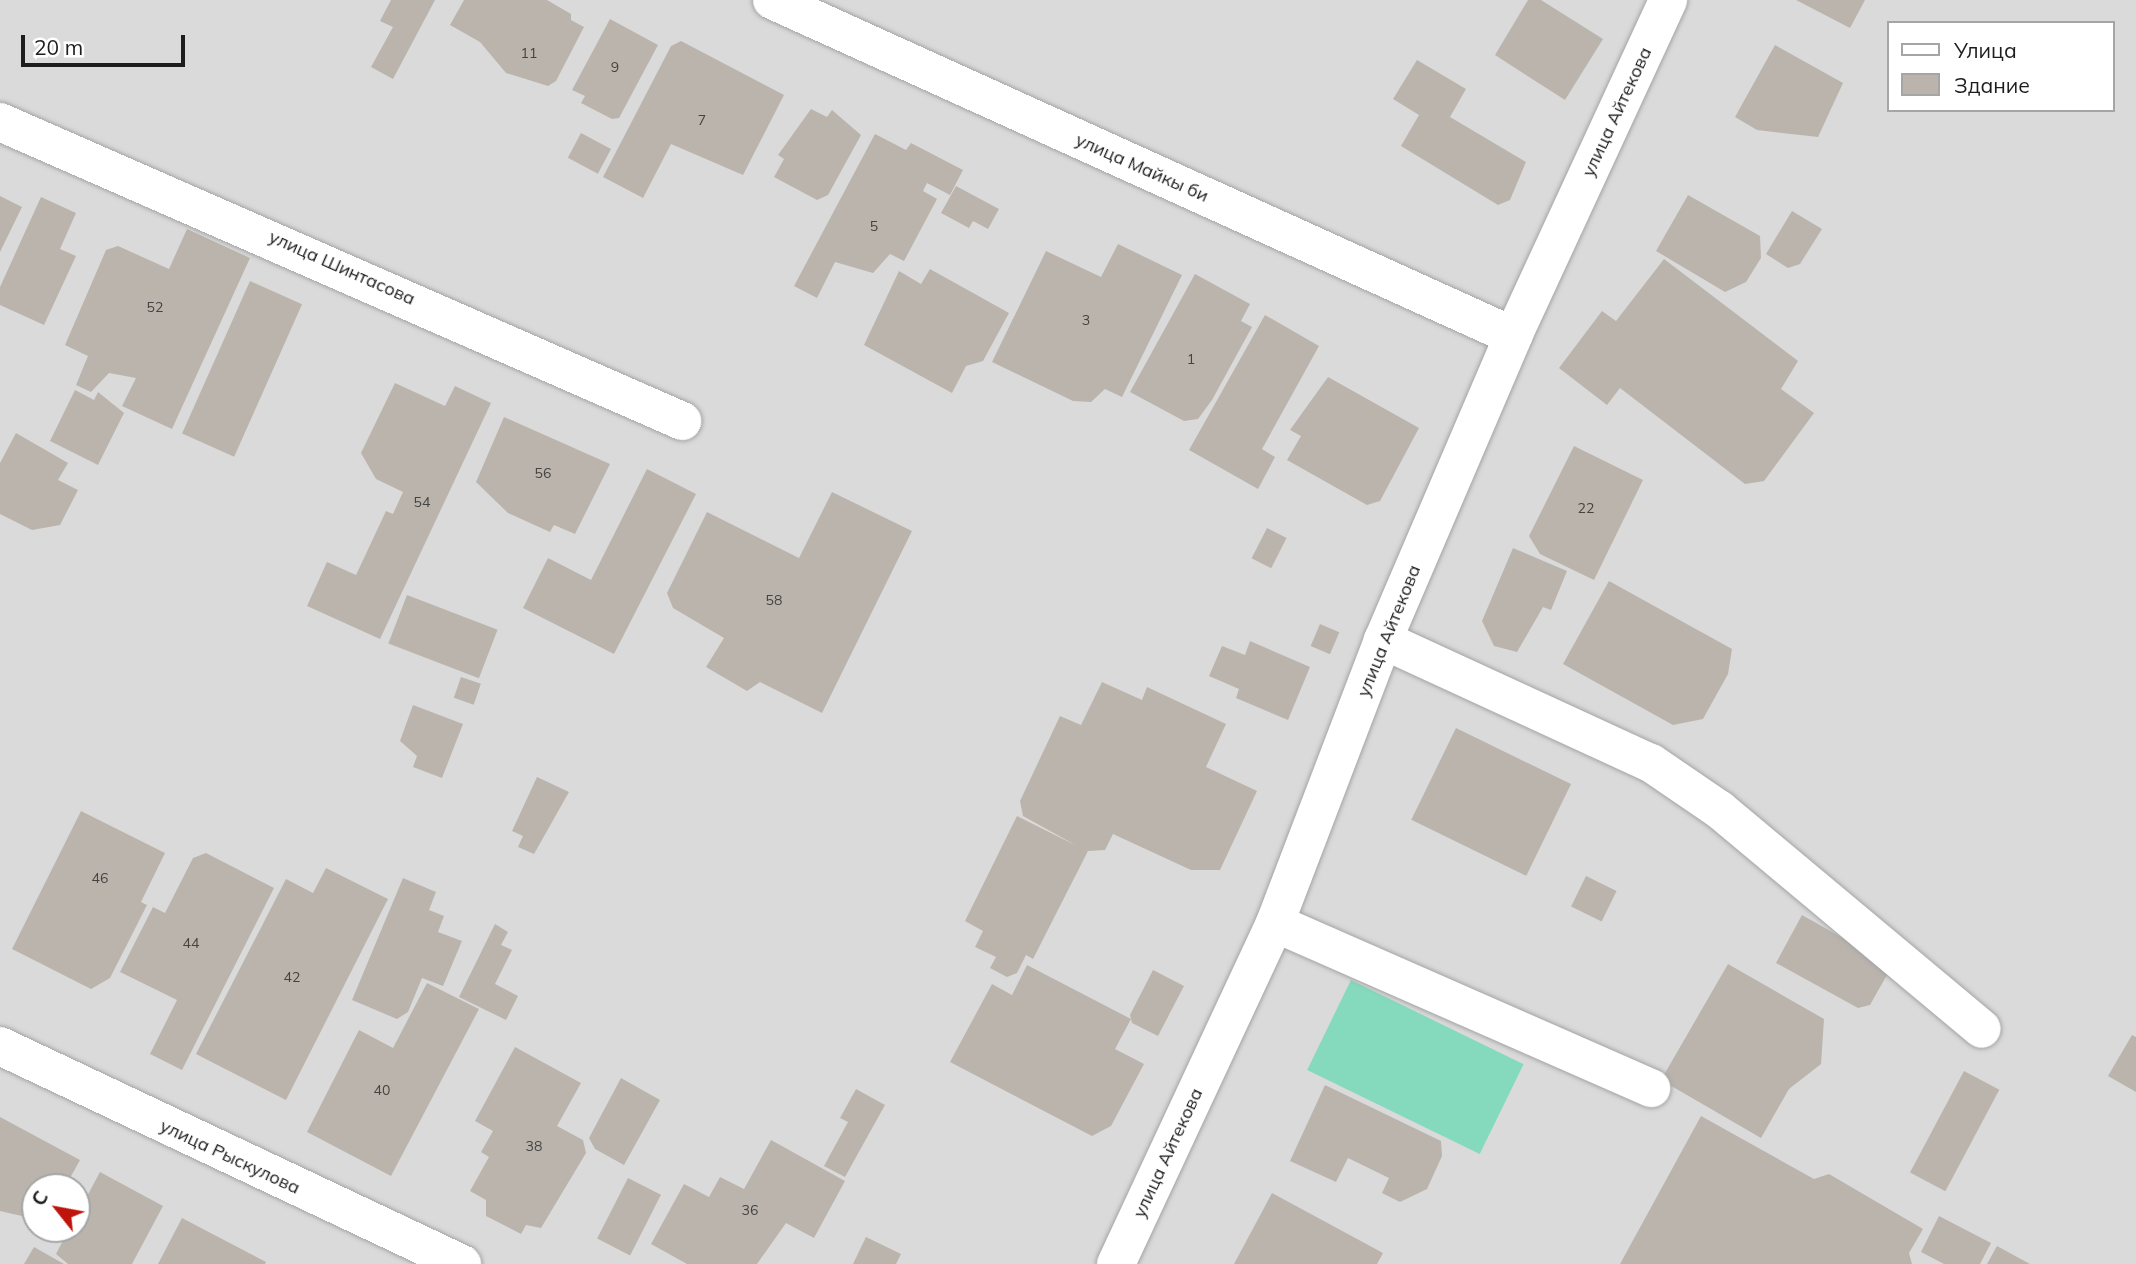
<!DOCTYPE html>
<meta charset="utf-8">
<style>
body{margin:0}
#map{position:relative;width:2136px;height:1264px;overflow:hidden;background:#edebe3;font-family:Mulish,sans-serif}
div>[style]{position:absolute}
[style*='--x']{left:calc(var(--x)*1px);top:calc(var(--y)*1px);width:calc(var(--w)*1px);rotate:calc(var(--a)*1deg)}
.residential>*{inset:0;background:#dbdada}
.pitch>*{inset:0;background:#85d9bc;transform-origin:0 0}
.building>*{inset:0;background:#bab4ad;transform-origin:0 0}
.roads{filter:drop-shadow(0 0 2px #a4a4a4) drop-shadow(0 0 2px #a4a4a4)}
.minor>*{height:38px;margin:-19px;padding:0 19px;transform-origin:19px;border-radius:19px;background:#fff}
span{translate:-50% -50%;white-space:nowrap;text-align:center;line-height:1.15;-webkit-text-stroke:5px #fff;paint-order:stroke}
.number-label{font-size:14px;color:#444341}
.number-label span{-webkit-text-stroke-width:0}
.street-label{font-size:18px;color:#1d1d1d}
.legend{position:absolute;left:1887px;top:21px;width:228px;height:91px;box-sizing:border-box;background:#fff;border:2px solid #a5a5a5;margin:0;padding:9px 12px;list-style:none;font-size:21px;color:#1d1d1d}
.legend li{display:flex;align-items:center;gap:14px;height:35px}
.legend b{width:35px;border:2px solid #a5a5a5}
.north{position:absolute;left:21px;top:1173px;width:70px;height:70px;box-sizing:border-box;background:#fff;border:2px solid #a5a5a5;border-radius:50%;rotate:301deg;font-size:19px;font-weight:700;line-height:28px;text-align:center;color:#1d1d1d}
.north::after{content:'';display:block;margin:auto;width:24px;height:32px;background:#bf140b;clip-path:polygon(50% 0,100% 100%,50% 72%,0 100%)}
.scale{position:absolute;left:21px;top:35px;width:164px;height:32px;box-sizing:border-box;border:4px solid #1d1d1d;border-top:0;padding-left:9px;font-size:21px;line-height:24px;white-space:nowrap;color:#1d1d1d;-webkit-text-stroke:5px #fff;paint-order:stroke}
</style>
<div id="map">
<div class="residential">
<div style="clip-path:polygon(evenodd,0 0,2136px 0,2136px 1264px,0 1264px,0 0,1889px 23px,2113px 23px,2113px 110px,1889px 110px,1889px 23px,0 0,35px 1187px,77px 1187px,77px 1229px,35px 1229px,35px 1187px)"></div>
</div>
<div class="pitch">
<div style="left:1351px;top:980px;width:192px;height:100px;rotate:26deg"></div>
</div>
<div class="building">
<div style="clip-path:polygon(391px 0,435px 0,393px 79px,371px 67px,393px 27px,380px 21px)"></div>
<div style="clip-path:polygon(464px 0,547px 0,571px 14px,571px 20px,584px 27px,556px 81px,548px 86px,506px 73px,480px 42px,450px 25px)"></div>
<div style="clip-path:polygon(1528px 0,1541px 0,1603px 39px,1565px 100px,1495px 55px)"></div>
<div style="clip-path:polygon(1796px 0,1865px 0,1850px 28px)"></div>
<div style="clip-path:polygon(610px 19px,658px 45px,619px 118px,612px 119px,581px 103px,585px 96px,572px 90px)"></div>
<div style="clip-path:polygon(681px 41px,784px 95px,743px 175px,671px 144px,643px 198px,603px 177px,671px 46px)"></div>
<div style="clip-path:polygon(1775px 45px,1843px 83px,1818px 137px,1757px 130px,1735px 117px)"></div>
<div style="clip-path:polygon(1417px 60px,1466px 89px,1450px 117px,1526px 162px,1510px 200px,1498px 205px,1401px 146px,1419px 115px,1393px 99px)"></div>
<div style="clip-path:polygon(811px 109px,827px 117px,832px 110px,861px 135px,828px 195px,817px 200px,774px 177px,784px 159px,778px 155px)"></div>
<div style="left:581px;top:133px;width:34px;height:28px;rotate:28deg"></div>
<div style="clip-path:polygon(875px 134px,906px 150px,911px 143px,963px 170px,950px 195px,927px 183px,923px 191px,937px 199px,904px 261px,890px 254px,873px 273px,835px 262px,817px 298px,794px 286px)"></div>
<div style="clip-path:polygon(956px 186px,999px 209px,988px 229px,973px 221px,969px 228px,941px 213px)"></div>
<div style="clip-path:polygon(1688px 195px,1760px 236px,1761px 258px,1746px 282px,1725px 292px,1656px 251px)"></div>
<div style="clip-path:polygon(0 196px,22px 207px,0 252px)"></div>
<div style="clip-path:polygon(41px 197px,76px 213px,60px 249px,76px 256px,44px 325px,0 305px,0 287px)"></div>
<div style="clip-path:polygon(1792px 211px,1822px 229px,1800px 264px,1788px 268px,1766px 254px)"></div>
<div style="clip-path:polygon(187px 229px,250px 258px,172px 429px,122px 406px,136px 378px,109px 373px,91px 392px,76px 385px,88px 356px,65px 345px,106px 250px,118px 246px,169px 269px)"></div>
<div style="clip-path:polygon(1118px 244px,1182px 275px,1122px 397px,1105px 389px,1091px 402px,1073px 401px,992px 362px,1046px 251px,1101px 277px)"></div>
<div style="clip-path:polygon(1664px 259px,1798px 361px,1781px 389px,1814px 413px,1764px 481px,1745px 484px,1620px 388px,1607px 405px,1559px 368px,1602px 311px,1616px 321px)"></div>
<div style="clip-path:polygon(930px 269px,1009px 313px,983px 361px,966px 366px,952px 393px,864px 345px,899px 271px,921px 284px)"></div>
<div style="clip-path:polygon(1195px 274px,1250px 304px,1241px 321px,1252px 327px,1212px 400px,1198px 419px,1184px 421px,1130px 392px)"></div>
<div style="left:250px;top:281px;width:57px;height:167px;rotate:24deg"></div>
<div style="clip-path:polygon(1265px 315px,1319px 346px,1262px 449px,1275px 457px,1258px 489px,1189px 450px)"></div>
<div style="clip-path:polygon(1328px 377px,1419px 428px,1380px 501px,1367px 505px,1287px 460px,1301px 436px,1290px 430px)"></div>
<div style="clip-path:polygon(395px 383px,445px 406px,455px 386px,491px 403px,380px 639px,307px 606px,327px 562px,356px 575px,386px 511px,393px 514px,403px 492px,376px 479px,361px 453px)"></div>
<div style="clip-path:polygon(75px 390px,94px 400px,98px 392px,124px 413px,98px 465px,50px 441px)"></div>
<div style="clip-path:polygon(504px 417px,610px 464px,575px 534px,554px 525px,550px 532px,508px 513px,476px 482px)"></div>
<div style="clip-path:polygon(16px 433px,68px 463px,58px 480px,78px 490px,60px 525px,32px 530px,0 514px,0 463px)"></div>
<div style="clip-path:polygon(1574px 446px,1643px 480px,1594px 580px,1540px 554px,1529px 536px)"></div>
<div style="clip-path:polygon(647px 469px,696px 494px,614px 654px,523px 608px,548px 558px,591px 580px)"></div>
<div style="clip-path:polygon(832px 492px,912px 531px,822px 713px,760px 682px,747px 691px,706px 667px,724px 638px,673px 608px,667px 593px,707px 512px,799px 558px)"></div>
<div style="left:1267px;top:528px;width:22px;height:34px;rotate:27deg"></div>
<div style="clip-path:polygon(1513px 548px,1567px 571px,1551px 610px,1543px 607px,1517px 652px,1494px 646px,1482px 621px)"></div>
<div style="clip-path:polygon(1609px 581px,1732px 649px,1728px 674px,1703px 719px,1673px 725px,1563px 664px)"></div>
<div style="left:407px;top:595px;width:97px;height:52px;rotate:21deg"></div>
<div style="left:1320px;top:624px;width:21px;height:24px;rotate:23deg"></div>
<div style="clip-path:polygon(1250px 641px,1310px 667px,1288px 720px,1236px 698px,1239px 689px,1209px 676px,1222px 646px,1245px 655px)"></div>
<div style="left:461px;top:677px;width:21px;height:22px;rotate:19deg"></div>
<div style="clip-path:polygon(1102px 682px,1142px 700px,1147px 687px,1226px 724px,1206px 767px,1257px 791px,1220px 870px,1191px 870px,1113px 834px,1105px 850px,1088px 851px,1033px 959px,1026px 955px,1017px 973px,1007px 977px,990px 968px,996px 957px,975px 947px,983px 931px,965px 921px,1017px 816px,1077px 846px,1023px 816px,1020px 801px,1060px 716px,1081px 725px)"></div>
<div style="clip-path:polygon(413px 705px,463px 724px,442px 778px,413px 767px,417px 756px,400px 741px)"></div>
<div style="left:1456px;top:728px;width:128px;height:102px;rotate:26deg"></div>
<div style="clip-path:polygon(537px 777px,569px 792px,534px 854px,518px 847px,523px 836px,512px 831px)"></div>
<div style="clip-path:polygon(81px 811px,165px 853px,141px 902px,147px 905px,110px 978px,91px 989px,12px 949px)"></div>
<div style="clip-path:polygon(206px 853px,274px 888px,182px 1070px,150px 1054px,177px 1000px,120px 972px,153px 907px,165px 913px,193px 858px)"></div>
<div style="clip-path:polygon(326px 868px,388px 899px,286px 1100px,196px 1054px,286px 879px,313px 893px)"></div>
<div style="left:1586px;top:876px;width:34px;height:34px;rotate:26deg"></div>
<div style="clip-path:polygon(403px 878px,436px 892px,429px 910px,444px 916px,438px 932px,462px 941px,443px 986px,422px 978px,408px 1012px,397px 1019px,352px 1000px)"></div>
<div style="clip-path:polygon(1802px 915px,1892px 966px,1870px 1005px,1858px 1008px,1776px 963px)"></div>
<div style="clip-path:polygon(495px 924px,508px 932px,501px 945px,512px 950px,495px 984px,518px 996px,506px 1020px,459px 997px)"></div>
<div style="clip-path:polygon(1728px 964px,1824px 1019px,1821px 1064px,1789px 1089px,1761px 1138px,1661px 1080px)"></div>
<div style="clip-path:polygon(1027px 965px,1131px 1019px,1115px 1049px,1144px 1064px,1111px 1126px,1092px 1136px,950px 1062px,992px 984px,1012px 995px)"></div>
<div style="clip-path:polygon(1153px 970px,1184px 986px,1158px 1036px,1132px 1023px,1130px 1015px)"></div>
<div style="clip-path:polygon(427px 983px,479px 1009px,391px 1176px,307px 1132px,359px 1030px,393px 1048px)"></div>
<div style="clip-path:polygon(2132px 1035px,2136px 1037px,2136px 1092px,2108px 1076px)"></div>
<div style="clip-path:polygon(515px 1047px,581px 1083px,557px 1126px,583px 1140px,586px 1153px,541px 1228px,526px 1225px,521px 1234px,486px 1216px,486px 1200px,470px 1191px,489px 1157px,481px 1152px,493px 1131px,475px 1121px)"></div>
<div style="left:1964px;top:1071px;width:40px;height:115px;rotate:28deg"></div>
<div style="clip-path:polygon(621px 1078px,660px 1100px,624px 1165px,595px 1149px,589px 1138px)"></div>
<div style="clip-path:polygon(1325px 1085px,1441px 1141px,1442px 1156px,1427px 1189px,1400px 1202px,1382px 1193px,1389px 1178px,1348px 1158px,1336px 1182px,1290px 1161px)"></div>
<div style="clip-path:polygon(856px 1089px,885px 1105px,845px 1177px,824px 1166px,848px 1122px,840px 1118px)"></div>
<div style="clip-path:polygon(1701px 1116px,1814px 1179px,1829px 1174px,1923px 1229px,1909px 1253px,1912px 1264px,1620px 1264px)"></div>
<div style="clip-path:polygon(0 1117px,80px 1160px,65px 1187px,35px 1187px,35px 1219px,0 1211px)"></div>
<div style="clip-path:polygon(771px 1140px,845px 1181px,814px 1238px,786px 1223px,757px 1264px,687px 1264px,651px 1244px,684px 1184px,709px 1197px,720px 1177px,744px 1189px)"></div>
<div style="clip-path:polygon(100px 1172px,163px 1206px,132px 1264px,68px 1264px,56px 1254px,69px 1229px,77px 1229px,77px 1215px)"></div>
<div style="left:628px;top:1178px;width:37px;height:68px;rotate:27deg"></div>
<div style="clip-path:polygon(1272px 1193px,1383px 1253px,1377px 1264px,1234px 1264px)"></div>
<div style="clip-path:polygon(1939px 1216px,1991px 1243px,1980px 1264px,1944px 1264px,1921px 1252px)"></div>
<div style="clip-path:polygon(182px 1218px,266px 1262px,265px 1264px,158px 1264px)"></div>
<div style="clip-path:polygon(866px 1237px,901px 1254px,896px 1264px,853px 1264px)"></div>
<div style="clip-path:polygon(1997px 1246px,2030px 1264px,1987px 1264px)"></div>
<div style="clip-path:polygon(34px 1247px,64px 1264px,24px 1264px)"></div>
</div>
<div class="roads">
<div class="minor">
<div style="--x:772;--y:0;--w:814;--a:24.39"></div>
<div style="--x:0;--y:122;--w:745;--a:23.67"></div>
<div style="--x:1383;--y:640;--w:295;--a:24.7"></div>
<div style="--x:1651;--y:763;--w:83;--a:34.3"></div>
<div style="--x:1720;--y:810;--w:341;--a:39.9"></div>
<div style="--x:1275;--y:923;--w:411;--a:23.7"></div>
<div style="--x:0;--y:1046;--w:511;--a:25.26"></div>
<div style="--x:1116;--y:1264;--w:376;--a:-65"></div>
<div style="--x:1275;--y:923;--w:303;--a:-69.1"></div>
<div style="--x:1383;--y:640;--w:331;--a:-66.8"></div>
<div style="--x:1513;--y:336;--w:370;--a:-65.2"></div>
</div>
</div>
<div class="number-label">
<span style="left:529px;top:53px">11</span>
<span style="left:615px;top:67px">9</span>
<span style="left:702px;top:120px">7</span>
<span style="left:874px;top:226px">5</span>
<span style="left:155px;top:307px">52</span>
<span style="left:1086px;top:320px">3</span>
<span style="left:1191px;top:359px">1</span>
<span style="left:543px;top:473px">56</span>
<span style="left:422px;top:502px">54</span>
<span style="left:1586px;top:508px">22</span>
<span style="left:774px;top:600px">58</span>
<span style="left:100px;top:878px">46</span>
<span style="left:191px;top:943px">44</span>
<span style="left:292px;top:977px">42</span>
<span style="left:382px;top:1090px">40</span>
<span style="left:534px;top:1146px">38</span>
<span style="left:750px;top:1210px">36</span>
</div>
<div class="street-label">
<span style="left:1617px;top:112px;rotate:-65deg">улица Айтекова</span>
<span style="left:1142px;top:168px;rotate:24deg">улица Майкы би</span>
<span style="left:342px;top:268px;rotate:24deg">улица Шинтасова</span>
<span style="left:1389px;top:631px;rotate:-68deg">улица Айтекова</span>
<span style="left:1168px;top:1153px;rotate:-65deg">улица Айтекова</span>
<span style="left:230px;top:1157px;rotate:25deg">улица Рыскулова</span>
</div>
<ul class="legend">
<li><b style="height:9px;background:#fff"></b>Улица</li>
<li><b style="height:19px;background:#bab4ad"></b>Здание</li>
</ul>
<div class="north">С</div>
<div class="scale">20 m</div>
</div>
